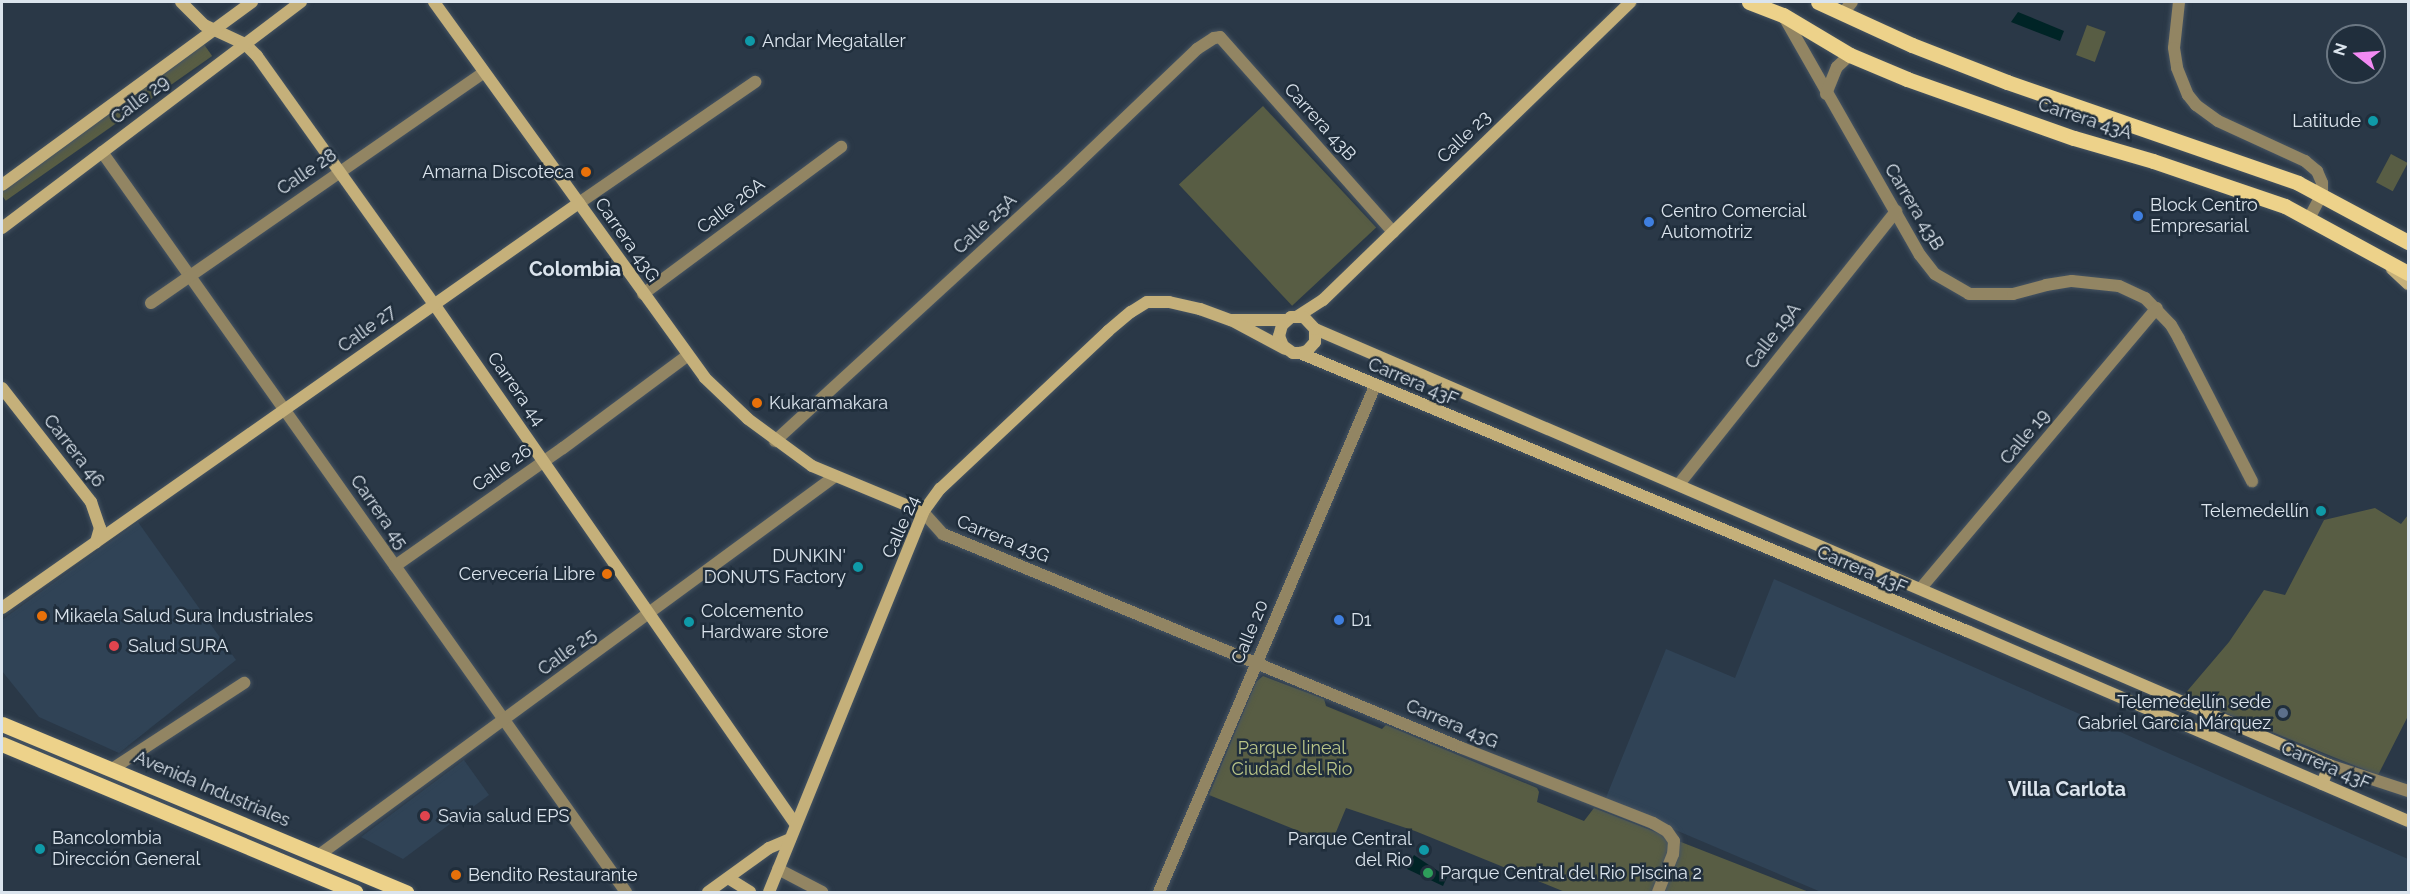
<!DOCTYPE html>
<meta charset="utf-8">
<style>
body{margin:0}
#map{position:relative;width:2410px;height:894px;overflow:hidden;background:#2a3847;font-family:Raleway,sans-serif}
div>[style]{position:absolute}
[style*='--x']{left:calc(var(--x)*1px);top:calc(var(--y)*1px);width:calc(var(--w)*1px);rotate:calc(var(--a)*1deg)}
.built>*{inset:0;background:#304356}
.green>*{inset:0;background:#585d44;transform-origin:0 0}
.water>*{inset:0;background:#002426}
.roads{filter:drop-shadow(0 0 2px #465462) drop-shadow(0 0 2px #465462)}
.street>*{height:12px;margin:-6px;padding:0 6px;transform-origin:6px;border-radius:6px;background:#928563}
.secondary>*{height:12px;margin:-6px;padding:0 6px;transform-origin:6px;border-radius:6px;background:#c5b07a}
.primary>*{height:15px;margin:-7.5px;padding:0 7.5px;transform-origin:7.5px;border-radius:7.5px;background:#edd28a}
.dots>*{width:16px;height:16px;translate:-50% -50%;box-sizing:border-box;border:3px solid #202e3c;border-radius:50%}
span{translate:-50% -50%;white-space:nowrap;text-align:center;line-height:1.15;-webkit-text-stroke:5px #202e3c;paint-order:stroke}
.poi-label{font-size:18px;color:#dbe4ed}
.left{translate:0 -50%;text-align:left}
.right{translate:-100% -50%;text-align:right}
.street-label{font-size:18px;color:#dbe4ed}
.park-label{font-size:18px;color:#bac588}
.neighbourhood-label{font-size:20px;color:#dbe4ed;font-weight:700}
.frame{position:absolute;inset:0;border:3px solid #dbe4ed;pointer-events:none}
.north{position:absolute;left:2326px;top:24px;width:60px;height:60px;box-sizing:border-box;background:#202e3c;border:2px solid #6b7783;border-radius:50%;rotate:287deg;font-size:16px;font-weight:700;line-height:24px;text-align:center;color:#dbe4ed}
.north::after{content:'';display:block;margin:auto;width:21px;height:27px;background:#f28af3;clip-path:polygon(50% 0,100% 100%,50% 72%,0 100%)}
</style>
<div id="map">
<div class="built">
<div style="clip-path:polygon(138px 522px,236px 660px,119px 753px,39px 717px,2px 671px,2px 620px)"></div>
<div style="clip-path:polygon(1774px 579px,2408px 859px,2408px 892px,1821px 892px,1605px 800px,1666px 649px,1735px 678px)"></div>
<div style="clip-path:polygon(464px 760px,489px 795px,403px 859px,361px 837px)"></div>
</div>
<div class="green">
<div style="left:2087px;top:25px;width:20px;height:32px;rotate:20deg"></div>
<div style="left:203px;top:43px;width:16px;height:252px;rotate:55deg"></div>
<div style="left:1263px;top:106px;width:166px;height:115px;rotate:47deg"></div>
<div style="left:2391px;top:154px;width:19px;height:32px;rotate:28deg"></div>
<div style="clip-path:polygon(2375px 508px,2401px 524px,2408px 515px,2408px 716px,2378px 775px,2183px 696px,2229px 642px,2264px 590px,2285px 595px,2324px 520px)"></div>
<div style="clip-path:polygon(1263px 676px,1324px 699px,1326px 706px,1382px 729px,1386px 725px,1537px 788px,1539px 792px,1537px 802px,1584px 821px,1594px 808px,1809px 892px,1565px 892px,1415px 831px,1346px 808px,1331px 844px,1209px 795px,1256px 682px)"></div>
</div>
<div class="water">
<div style="clip-path:polygon(2018px 12px,2064px 31px,2060px 41px,2011px 22px)"></div>
<div style="clip-path:polygon(1414px 855px,1447px 877px,1443px 886px,1407px 869px)"></div>
</div>
<div class="roads">
<div class="street">
<div style="--x:2179;--y:2;--w:46;--a:96.2"></div>
<div style="--x:2174;--y:48;--w:20;--a:81"></div>
<div style="--x:2177;--y:68;--w:29;--a:68"></div>
<div style="--x:2188;--y:95;--w:13;--a:51"></div>
<div style="--x:2196;--y:105;--w:27;--a:36"></div>
<div style="--x:2218;--y:121;--w:96;--a:24.7"></div>
<div style="--x:2305;--y:161;--w:16;--a:40"></div>
<div style="--x:2317;--y:171;--w:13;--a:67"></div>
<div style="--x:2322;--y:183;--w:11;--a:90"></div>
<div style="--x:2322;--y:194;--w:27;--a:118"></div>
<div style="--x:1843;--y:13;--w:14;--a:-51"></div>
<div style="--x:1783;--y:15;--w:276;--a:60.3"></div>
<div style="--x:1920;--y:255;--w:24;--a:52"></div>
<div style="--x:1935;--y:274;--w:39;--a:30"></div>
<div style="--x:1969;--y:294;--w:44;--a:0"></div>
<div style="--x:2013;--y:294;--w:34;--a:-15"></div>
<div style="--x:2046;--y:285;--w:26;--a:-9"></div>
<div style="--x:2072;--y:281;--w:47;--a:6.1"></div>
<div style="--x:2119;--y:286;--w:29;--a:25"></div>
<div style="--x:2145;--y:298;--w:37;--a:46"></div>
<div style="--x:2171;--y:325;--w:16;--a:60"></div>
<div style="--x:2179;--y:339;--w:160;--a:62.8"></div>
<div style="--x:1826;--y:94;--w:29;--a:-68"></div>
<div style="--x:1837;--y:67;--w:18;--a:-43"></div>
<div style="--x:102;--y:152;--w:907;--a:54.7"></div>
<div style="--x:579;--y:203;--w:214;--a:-34.5"></div>
<div style="--x:643;--y:294;--w:247;--a:-36.6"></div>
<div style="--x:151;--y:303;--w:405;--a:-34.7"></div>
<div style="--x:775;--y:441;--w:386;--a:-42.5"></div>
<div style="--x:1060;--y:180;--w:190;--a:-43.7"></div>
<div style="--x:1197;--y:49;--w:20;--a:-33"></div>
<div style="--x:1214;--y:38;--w:6;--a:-9"></div>
<div style="--x:1220;--y:37;--w:261;--a:48.4"></div>
<div style="--x:1679;--y:484;--w:349;--a:-51.5"></div>
<div style="--x:923;--y:512;--w:30;--a:48"></div>
<div style="--x:943;--y:534;--w:561;--a:22.41"></div>
<div style="--x:1462;--y:748;--w:205;--a:21.4"></div>
<div style="--x:1653;--y:823;--w:16;--a:30"></div>
<div style="--x:1667;--y:831;--w:12;--a:55"></div>
<div style="--x:1674;--y:841;--w:13;--a:94"></div>
<div style="--x:1673;--y:854;--w:41;--a:111.5"></div>
<div style="--x:395;--y:566;--w:205;--a:-35.1"></div>
<div style="--x:563;--y:448;--w:154;--a:-36.6"></div>
<div style="--x:1921;--y:588;--w:366;--a:-49.9"></div>
<div style="--x:2329;--y:765;--w:83;--a:18.2"></div>
<div style="--x:112;--y:769;--w:158;--a:-33.1"></div>
<div style="--x:319;--y:855;--w:639;--a:-36.28"></div>
<div style="--x:778;--y:869;--w:50;--a:27.6"></div>
<div style="--x:1159;--y:892;--w:550;--a:-66.88"></div>
</div>
<div class="secondary">
<div style="--x:181;--y:2;--w:33;--a:45"></div>
<div style="--x:204;--y:25;--w:45;--a:24.9"></div>
<div style="--x:245;--y:44;--w:17;--a:45"></div>
<div style="--x:257;--y:56;--w:305;--a:54.5"></div>
<div style="--x:434;--y:304;--w:634;--a:55.21"></div>
<div style="--x:434;--y:2;--w:463;--a:54.2"></div>
<div style="--x:705;--y:378;--w:59;--a:43.6"></div>
<div style="--x:748;--y:419;--w:79;--a:36.3"></div>
<div style="--x:812;--y:466;--w:120;--a:22.5"></div>
<div style="--x:2;--y:185;--w:310;--a:-36.2"></div>
<div style="--x:2;--y:228;--w:375;--a:-37.1"></div>
<div style="--x:2392;--y:269;--w:22;--a:43"></div>
<div style="--x:1298;--y:316;--w:30;--a:-33"></div>
<div style="--x:1323;--y:300;--w:428;--a:-44.1"></div>
<div style="--x:1232;--y:320;--w:53;--a:0"></div>
<div style="--x:1315;--y:329;--w:1104;--a:23.27"></div>
<div style="--x:2329;--y:765;--w:20;--a:110"></div>
<div style="--x:1300;--y:353;--w:7;--a:-16"></div>
<div style="--x:1307;--y:351;--w:12;--a:-48"></div>
<div style="--x:1315;--y:342;--w:13;--a:-90"></div>
<div style="--x:1315;--y:329;--w:16;--a:-133"></div>
<div style="--x:1304;--y:317;--w:13;--a:180"></div>
<div style="--x:1291;--y:317;--w:12;--a:138"></div>
<div style="--x:1282;--y:325;--w:11;--a:105"></div>
<div style="--x:1279;--y:336;--w:11;--a:68"></div>
<div style="--x:1283;--y:346;--w:12;--a:35"></div>
<div style="--x:1293;--y:353;--w:7;--a:0"></div>
<div style="--x:1300;--y:353;--w:723;--a:22.63"></div>
<div style="--x:1967;--y:631;--w:480;--a:23.3"></div>
<div style="--x:2;--y:388;--w:145;--a:52"></div>
<div style="--x:91;--y:502;--w:28;--a:71"></div>
<div style="--x:100;--y:528;--w:15;--a:106"></div>
<div style="--x:2;--y:608;--w:705;--a:-35.07"></div>
<div style="--x:728;--y:878;--w:26;--a:32"></div>
<div style="--x:708;--y:892;--w:75;--a:-35.8"></div>
<div style="--x:769;--y:848;--w:23;--a:-23"></div>
<div style="--x:769;--y:892;--w:410;--a:-67.9"></div>
<div style="--x:923;--y:512;--w:29;--a:-54"></div>
<div style="--x:940;--y:489;--w:231;--a:-43.2"></div>
<div style="--x:1108;--y:331;--w:30;--a:-40"></div>
<div style="--x:1131;--y:312;--w:19;--a:-32"></div>
<div style="--x:1147;--y:302;--w:22;--a:0"></div>
<div style="--x:1169;--y:302;--w:32;--a:13"></div>
<div style="--x:1200;--y:309;--w:33;--a:20"></div>
<div style="--x:1231;--y:320;--w:61;--a:28.2"></div>
</div>
<div class="primary">
<div style="--x:1749;--y:2;--w:36;--a:21"></div>
<div style="--x:1783;--y:15;--w:78;--a:30.8"></div>
<div style="--x:1850;--y:55;--w:62;--a:22.8"></div>
<div style="--x:1907;--y:79;--w:177;--a:19.5"></div>
<div style="--x:2074;--y:138;--w:82;--a:16.2"></div>
<div style="--x:2153;--y:161;--w:139;--a:18.8"></div>
<div style="--x:2285;--y:206;--w:140;--a:28.6"></div>
<div style="--x:1818;--y:2;--w:103;--a:24.6"></div>
<div style="--x:1912;--y:45;--w:102;--a:21.3"></div>
<div style="--x:2007;--y:82;--w:308;--a:19.1"></div>
<div style="--x:2298;--y:183;--w:125;--a:28.2"></div>
<div style="--x:2;--y:724;--w:438;--a:22.6"></div>
<div style="--x:2;--y:744;--w:383;--a:22.7"></div>
</div>
</div>
<div class="dots">
<div style="left:750px;top:41px;background:#0f9aa8"></div>
<div style="left:2373px;top:121px;background:#0f9aa8"></div>
<div style="left:586px;top:172px;background:#e8710a"></div>
<div style="left:2138px;top:216px;background:#3f7fe0"></div>
<div style="left:1649px;top:222px;background:#3f7fe0"></div>
<div style="left:757px;top:403px;background:#e8710a"></div>
<div style="left:2321px;top:511px;background:#0f9aa8"></div>
<div style="left:858px;top:567px;background:#0f9aa8"></div>
<div style="left:607px;top:574px;background:#e8710a"></div>
<div style="left:42px;top:616px;background:#e8710a"></div>
<div style="left:1339px;top:620px;background:#3f7fe0"></div>
<div style="left:689px;top:622px;background:#0f9aa8"></div>
<div style="left:114px;top:646px;background:#e0444e"></div>
<div style="left:2283px;top:713px;background:#5c6f8a"></div>
<div style="left:425px;top:816px;background:#e0444e"></div>
<div style="left:40px;top:849px;background:#0f9aa8"></div>
<div style="left:1424px;top:850px;background:#0f9aa8"></div>
<div style="left:1428px;top:873px;background:#2e9e5b"></div>
<div style="left:456px;top:875px;background:#e8710a"></div>
</div>
<div class="poi-label">
<span class="left" style="left:762px;top:41px">Andar Megataller</span>
<span class="right" style="left:2361px;top:121px">Latitude</span>
<span class="right" style="left:574px;top:172px">Amarna Discoteca</span>
<span class="left" style="left:2150px;top:216px">Block Centro<br>Empresarial</span>
<span class="left" style="left:1661px;top:222px">Centro Comercial<br>Automotriz</span>
<span class="left" style="left:769px;top:403px">Kukaramakara</span>
<span class="right" style="left:2309px;top:511px">Telemedellín</span>
<span class="right" style="left:846px;top:567px">DUNKIN'<br>DONUTS Factory</span>
<span class="right" style="left:595px;top:574px">Cervecería Libre</span>
<span class="left" style="left:701px;top:622px">Colcemento<br>Hardware store</span>
<span class="left" style="left:54px;top:616px">Mikaela Salud Sura Industriales</span>
<span class="left" style="left:1351px;top:620px">D1</span>
<span class="left" style="left:128px;top:646px">Salud SURA</span>
<span class="right" style="left:2271px;top:713px">Telemedellín sede<br>Gabriel García Márquez</span>
<span class="left" style="left:438px;top:816px">Savia salud EPS</span>
<span class="left" style="left:52px;top:849px">Bancolombia<br>Dirección General</span>
<span class="right" style="left:1412px;top:850px">Parque Central<br>del Rio</span>
<span class="left" style="left:1440px;top:873px">Parque Central del Rio Piscina 2</span>
<span class="left" style="left:468px;top:875px">Bendito Restaurante</span>
</div>
<div class="street-label">
<span style="left:140px;top:100px;rotate:-37deg">Calle 29</span>
<span style="left:2085px;top:119px;rotate:18deg">Carrera 43A</span>
<span style="left:1320px;top:122px;rotate:48deg">Carrera 43B</span>
<span style="left:1464px;top:137px;rotate:-44deg">Calle 23</span>
<span style="left:307px;top:172px;rotate:-34deg">Calle 28</span>
<span style="left:731px;top:206px;rotate:-37deg">Calle 26A</span>
<span style="left:1914px;top:207px;rotate:59deg">Carrera 43B</span>
<span style="left:985px;top:224px;rotate:-43deg">Calle 25A</span>
<span style="left:627px;top:240px;rotate:55deg">Carrera 43G</span>
<span style="left:367px;top:329px;rotate:-36deg">Calle 27</span>
<span style="left:1773px;top:336px;rotate:-52deg">Calle 19A</span>
<span style="left:1413px;top:382px;rotate:23deg">Carrera 43F</span>
<span style="left:516px;top:389px;rotate:55deg">Carrera 44</span>
<span style="left:2025px;top:437px;rotate:-50deg">Calle 19</span>
<span style="left:74px;top:451px;rotate:52deg">Carrera 46</span>
<span style="left:502px;top:468px;rotate:-35deg">Calle 26</span>
<span style="left:379px;top:512px;rotate:55deg">Carrera 45</span>
<span style="left:901px;top:527px;rotate:-66deg">Calle 24</span>
<span style="left:1003px;top:539px;rotate:22deg">Carrera 43G</span>
<span style="left:1862px;top:570px;rotate:23deg">Carrera 43F</span>
<span style="left:1250px;top:632px;rotate:-67deg">Calle 20</span>
<span style="left:567px;top:652px;rotate:-36deg">Calle 25</span>
<span style="left:1452px;top:724px;rotate:23deg">Carrera 43G</span>
<span style="left:2326px;top:766px;rotate:23deg">Carrera 43F</span>
<span style="left:212px;top:789px;rotate:23deg">Avenida Industriales</span>
</div>
<div class="park-label">
<span style="left:1292px;top:759px">Parque lineal<br>Ciudad del Rio</span>
</div>
<div class="neighbourhood-label">
<span style="left:575px;top:269px">Colombia</span>
<span style="left:2067px;top:789px">Villa Carlota</span>
</div>
<div class="frame"></div>
<div class="north">N</div>
</div>
